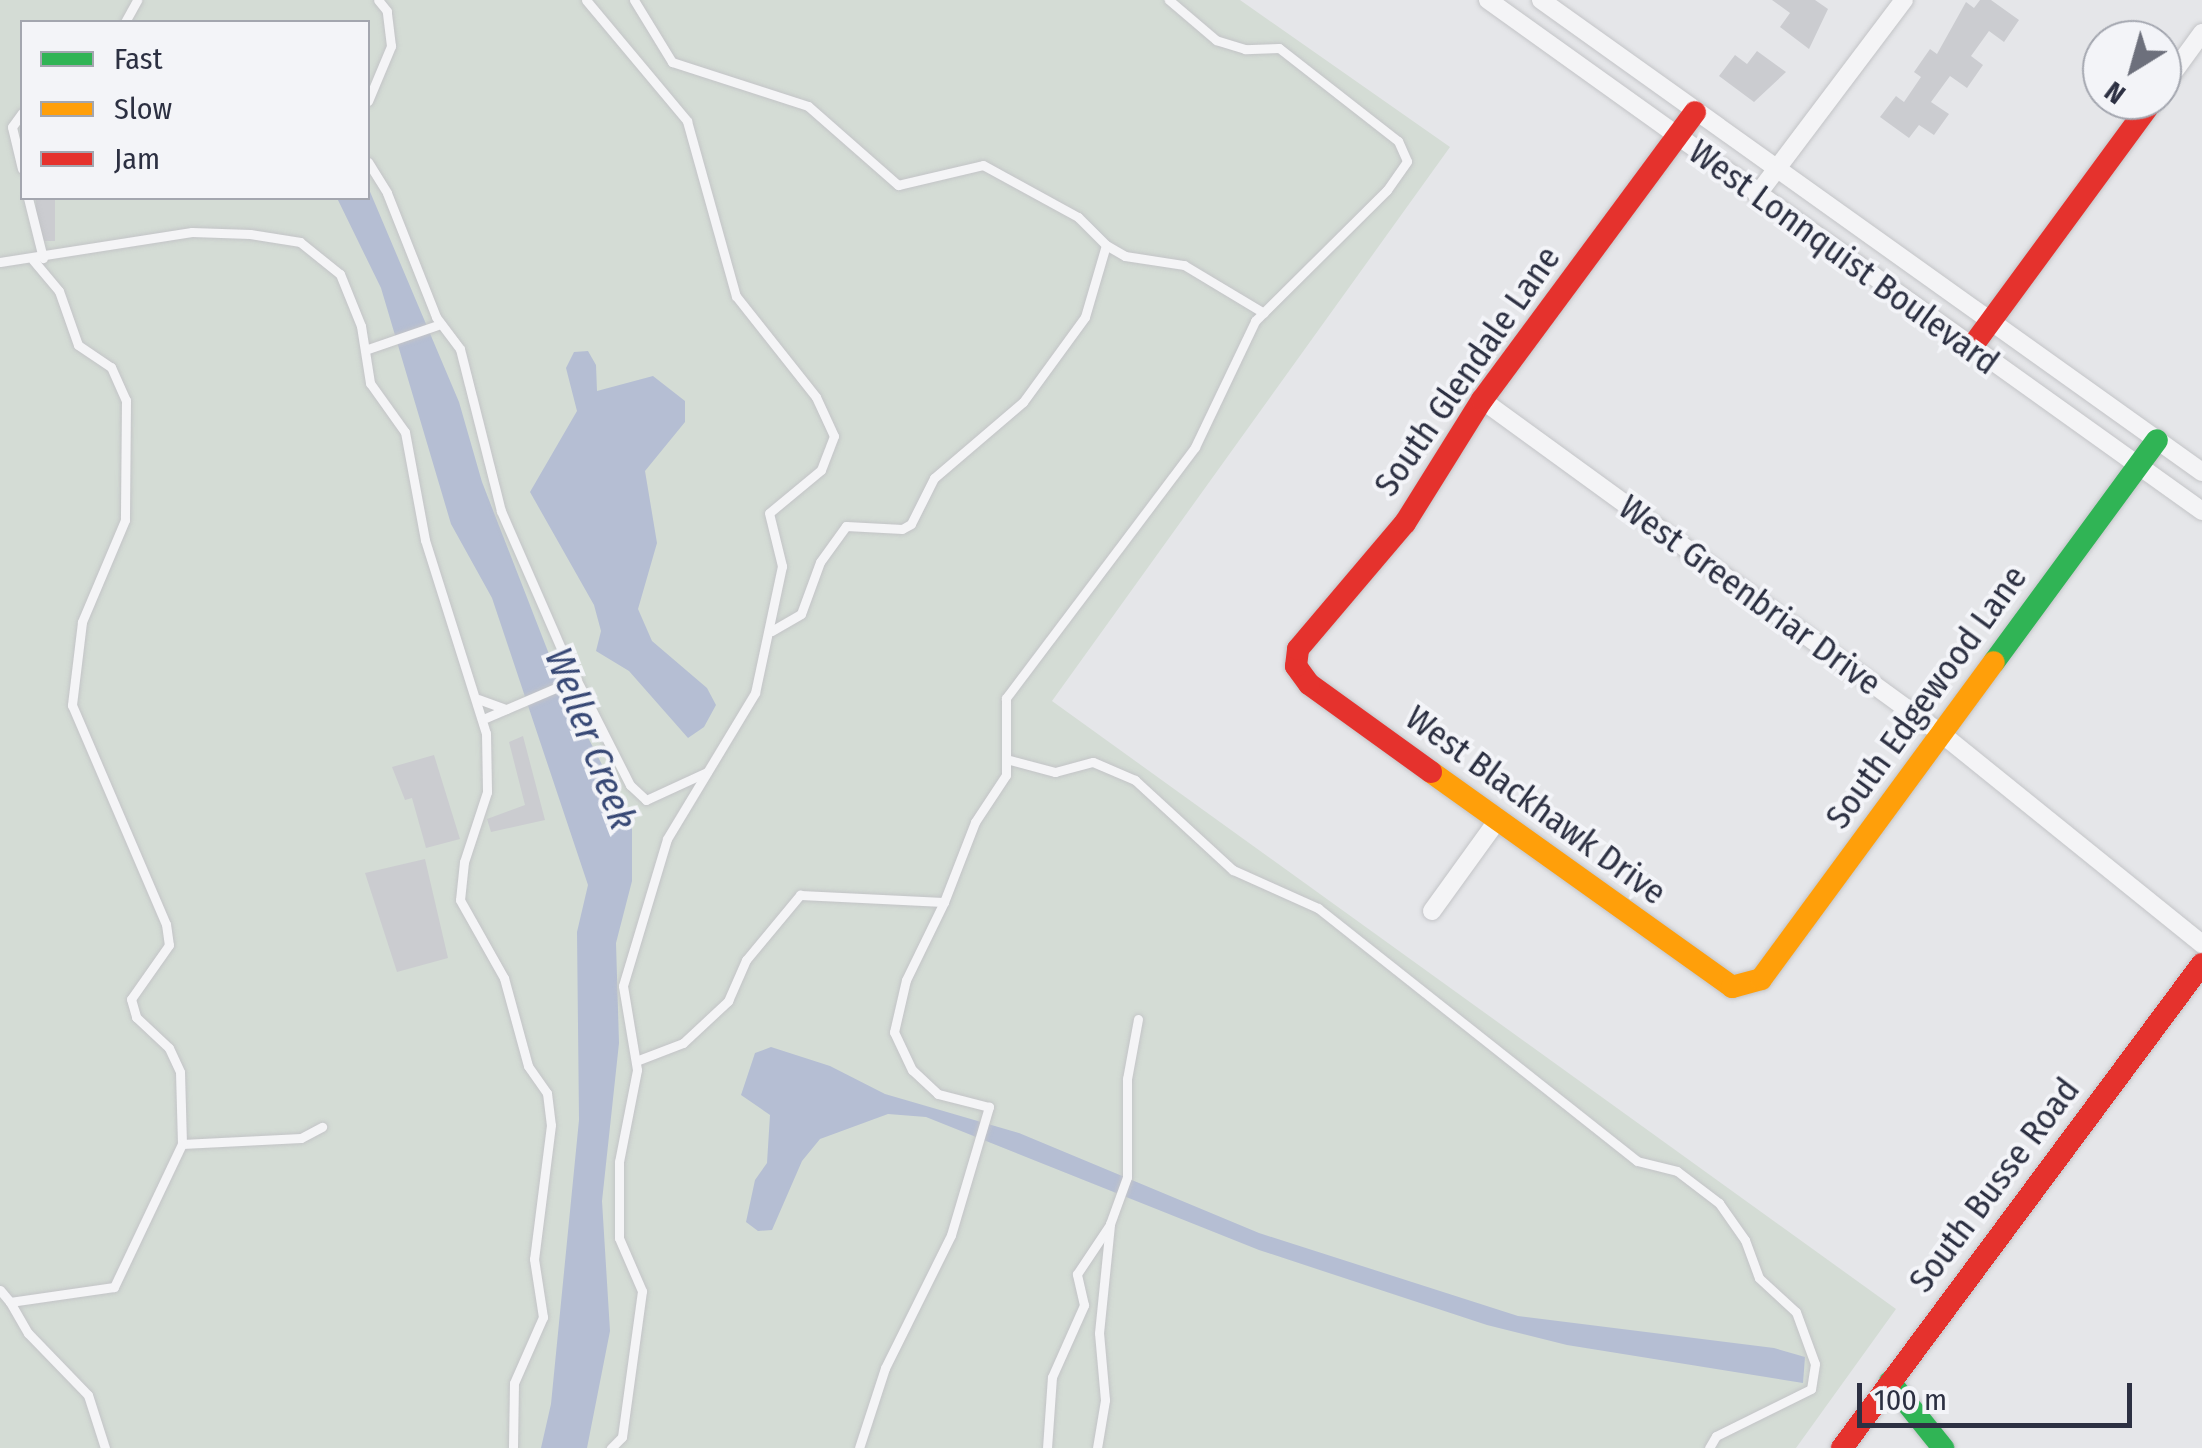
<!DOCTYPE html>
<style>
body{margin:0}
#map{position:relative;width:2202px;height:1448px;overflow:hidden;background:#e5e6e9;font-family:"Fira Sans Condensed",sans-serif}
div>[style]{position:absolute}
[style*='--x']{left:calc(var(--x)*1px);top:calc(var(--y)*1px);width:calc(var(--w)*1px);rotate:calc(var(--a)*1deg)}
.green>*{inset:0;background:#d4dcd5}
.water>*{inset:0;background:#b5bed3}
.building>*{inset:0;background:#cbccd0;transform-origin:0 0}
.roads{filter:drop-shadow(0 0 2px #c3c4c7) drop-shadow(0 0 2px #c3c4c7)}
.lane>*{height:9px;margin:-4.5px;padding:0 4.5px;transform-origin:4.5px;border-radius:4.5px;background:#f4f4f6}
.street>*{height:18px;margin:-9px;padding:0 9px;transform-origin:9px;border-radius:9px;background:#f4f4f6}
.fast>*{height:22px;margin:-11px;padding:0 11px;transform-origin:11px;border-radius:11px;background:#30b455}
.slow>*{height:22px;margin:-11px;padding:0 11px;transform-origin:11px;border-radius:11px;background:#ff9f0a}
.jam>*{height:22px;margin:-11px;padding:0 11px;transform-origin:11px;border-radius:11px;background:#e5322d}
span{translate:-50% -50%;white-space:nowrap;text-align:center;line-height:1.15;-webkit-text-stroke:8px #f3f4f8;paint-order:stroke}
.street-label{font-size:35px;color:#2c3042}
.water-label{font-size:38px;color:#374875;font-style:italic}
.legend{position:absolute;left:20px;top:20px;width:350px;height:180px;box-sizing:border-box;background:#f3f4f8;border:2px solid #a3a6af;margin:0;padding:12px 18px;list-style:none;font-size:30px;color:#2c3042}
.legend li{display:flex;align-items:center;gap:20px;height:50px}
.legend b{width:50px;border:2px solid #a3a6af}
.north{position:absolute;left:2082px;top:20px;width:100px;height:100px;box-sizing:border-box;background:#f3f4f8;border:2px solid #a3a6af;border-radius:50%;rotate:217deg;font-size:28px;font-weight:700;line-height:40px;text-align:center;color:#2c3042}
.north::after{content:'';display:block;margin:auto;width:35px;height:45px;background:#6d707c;clip-path:polygon(50% 0,100% 100%,50% 72%,0 100%)}
.scale{position:absolute;left:1857px;top:1383px;width:275px;height:45px;box-sizing:border-box;border:5px solid #2c3042;border-top:0;padding-left:12px;font-size:30px;line-height:35px;white-space:nowrap;color:#2c3042;-webkit-text-stroke:8px #f3f4f8;paint-order:stroke}
</style>
<div id="map">
<div class="green">
<div style="clip-path:polygon(evenodd,0 0,1240px 0,1450px 147px,1052px 701px,1896px 1309px,1796px 1448px,0 1448px,0 0,22px 22px,368px 22px,368px 198px,22px 198px,22px 22px)"></div>
</div>
<div class="water">
<div style="clip-path:polygon(368px 187px,459px 402px,482px 482px,561px 685px,632px 823px,632px 881px,616px 943px,619px 1043px,602px 1201px,610px 1331px,587px 1448px,541px 1448px,551px 1404px,579px 1120px,577px 932px,588px 885px,492px 598px,451px 524px,381px 288px,337px 198px,368px 198px)"></div>
<div style="clip-path:polygon(588px 351px,596px 365px,597px 391px,653px 376px,685px 401px,685px 422px,645px 471px,657px 543px,638px 609px,652px 641px,707px 688px,716px 705px,704px 727px,688px 738px,629px 671px,596px 651px,601px 631px,594px 605px,530px 492px,577px 411px,566px 368px,574px 352px)"></div>
<div style="clip-path:polygon(771px 1047px,830px 1066px,885px 1094px,1019px 1133px,1259px 1233px,1518px 1316px,1774px 1348px,1805px 1357px,1803px 1383px,1567px 1345px,1487px 1325px,1259px 1250px,926px 1117px,888px 1114px,820px 1139px,802px 1161px,772px 1230px,758px 1231px,746px 1222px,755px 1180px,767px 1163px,770px 1115px,741px 1095px,755px 1053px)"></div>
</div>
<div class="building">
<div style="clip-path:polygon(1772px 0,1815px 0,1828px 9px,1809px 49px,1780px 27px,1790px 13px)"></div>
<div style="clip-path:polygon(1980px 0,1991px 0,2019px 20px,2004px 42px,1989px 31px,1971px 56px,1983px 65px,1967px 88px,1950px 76px,1931px 102px,1949px 114px,1934px 135px,1919px 125px,1909px 138px,1880px 117px,1896px 96px,1904px 102px,1921px 77px,1914px 72px,1930px 49px,1937px 54px,1966px 2px,1974px 8px)"></div>
<div style="clip-path:polygon(1757px 51px,1786px 72px,1754px 102px,1719px 76px,1735px 55px,1747px 64px)"></div>
<div style="left:36px;top:198px;width:19px;height:43px"></div>
<div style="clip-path:polygon(523px 736px,545px 820px,491px 832px,487px 819px,525px 805px,509px 742px)"></div>
<div style="clip-path:polygon(434px 755px,460px 839px,426px 848px,412px 798px,405px 800px,392px 767px)"></div>
<div style="clip-path:polygon(425px 859px,448px 958px,397px 972px,365px 873px)"></div>
</div>
<div class="roads">
<div class="lane">
<div style="--x:586;--y:0;--w:158;--a:50.1"></div>
<div style="--x:687;--y:121;--w:182;--a:74.4"></div>
<div style="--x:736;--y:296;--w:129;--a:51.6"></div>
<div style="--x:816;--y:397;--w:43;--a:65.2"></div>
<div style="--x:834;--y:436;--w:36;--a:111"></div>
<div style="--x:821;--y:470;--w:67;--a:140.4"></div>
<div style="--x:769;--y:513;--w:55;--a:76.2"></div>
<div style="--x:782;--y:566;--w:130;--a:102"></div>
<div style="--x:755;--y:693;--w:170;--a:121.1"></div>
<div style="--x:667;--y:839;--w:153;--a:106.7"></div>
<div style="--x:623;--y:986;--w:85;--a:80.5"></div>
<div style="--x:637;--y:1070;--w:94;--a:101.1"></div>
<div style="--x:619;--y:1162;--w:76;--a:90"></div>
<div style="--x:619;--y:1238;--w:58;--a:66.5"></div>
<div style="--x:642;--y:1291;--w:147;--a:97.8"></div>
<div style="--x:622;--y:1437;--w:16;--a:135"></div>
<div style="--x:634;--y:0;--w:73;--a:58.5"></div>
<div style="--x:672;--y:62;--w:143;--a:17.9"></div>
<div style="--x:808;--y:106;--w:120;--a:41.3"></div>
<div style="--x:898;--y:185;--w:87;--a:-13.2"></div>
<div style="--x:983;--y:165;--w:108;--a:28.7"></div>
<div style="--x:1078;--y:217;--w:40;--a:45"></div>
<div style="--x:1106;--y:245;--w:75;--a:106.3"></div>
<div style="--x:1085;--y:317;--w:105;--a:126.1"></div>
<div style="--x:1023;--y:402;--w:117;--a:139.5"></div>
<div style="--x:934;--y:478;--w:51;--a:116.6"></div>
<div style="--x:911;--y:524;--w:10;--a:151"></div>
<div style="--x:902;--y:529;--w:56;--a:-176.9"></div>
<div style="--x:846;--y:526;--w:44;--a:125.8"></div>
<div style="--x:820;--y:562;--w:55;--a:110.1"></div>
<div style="--x:801;--y:614;--w:34;--a:150"></div>
<div style="--x:125;--y:22;--w:25;--a:-61"></div>
<div style="--x:368;--y:101;--w:60;--a:-67.3"></div>
<div style="--x:391;--y:46;--w:35;--a:-97"></div>
<div style="--x:387;--y:11;--w:14;--a:-129"></div>
<div style="--x:22;--y:113;--w:17;--a:126"></div>
<div style="--x:12;--y:127;--w:43;--a:76.6"></div>
<div style="--x:368;--y:162;--w:36;--a:58"></div>
<div style="--x:387;--y:193;--w:133;--a:68.4"></div>
<div style="--x:436;--y:317;--w:40;--a:53"></div>
<div style="--x:460;--y:349;--w:167;--a:75.8"></div>
<div style="--x:501;--y:511;--w:155;--a:66.4"></div>
<div style="--x:563;--y:653;--w:148;--a:63.1"></div>
<div style="--x:630;--y:785;--w:22;--a:43"></div>
<div style="--x:646;--y:800;--w:67;--a:-24.7"></div>
<div style="--x:28;--y:198;--w:62;--a:76"></div>
<div style="--x:1106;--y:245;--w:22;--a:30"></div>
<div style="--x:1125;--y:256;--w:60;--a:8.7"></div>
<div style="--x:1184;--y:265;--w:93;--a:31"></div>
<div style="--x:33;--y:260;--w:40;--a:50"></div>
<div style="--x:59;--y:291;--w:57;--a:70.6"></div>
<div style="--x:78;--y:345;--w:40;--a:34"></div>
<div style="--x:111;--y:367;--w:36;--a:66"></div>
<div style="--x:126;--y:400;--w:120;--a:90.5"></div>
<div style="--x:125;--y:520;--w:111;--a:112.9"></div>
<div style="--x:82;--y:622;--w:84;--a:96.9"></div>
<div style="--x:72;--y:705;--w:238;--a:66.8"></div>
<div style="--x:166;--y:924;--w:21;--a:82"></div>
<div style="--x:169;--y:945;--w:66;--a:125.1"></div>
<div style="--x:131;--y:999;--w:19;--a:74"></div>
<div style="--x:136;--y:1017;--w:45;--a:43.2"></div>
<div style="--x:169;--y:1048;--w:26;--a:65"></div>
<div style="--x:180;--y:1072;--w:72;--a:88.4"></div>
<div style="--x:182;--y:1144;--w:119;--a:-2.9"></div>
<div style="--x:301;--y:1138;--w:24;--a:-28"></div>
<div style="--x:0;--y:262;--w:194;--a:-8.9"></div>
<div style="--x:192;--y:232;--w:58;--a:2"></div>
<div style="--x:250;--y:234;--w:51;--a:9.1"></div>
<div style="--x:300;--y:242;--w:51;--a:38.7"></div>
<div style="--x:340;--y:274;--w:56;--a:68"></div>
<div style="--x:361;--y:326;--w:58;--a:81"></div>
<div style="--x:370;--y:383;--w:60;--a:54.5"></div>
<div style="--x:405;--y:432;--w:110;--a:79.5"></div>
<div style="--x:425;--y:540;--w:202;--a:72.5"></div>
<div style="--x:486;--y:733;--w:59;--a:89"></div>
<div style="--x:487;--y:792;--w:74;--a:108.2"></div>
<div style="--x:464;--y:862;--w:38;--a:96"></div>
<div style="--x:460;--y:900;--w:90;--a:60.6"></div>
<div style="--x:504;--y:978;--w:91;--a:74.7"></div>
<div style="--x:528;--y:1066;--w:33;--a:55"></div>
<div style="--x:547;--y:1093;--w:32;--a:83"></div>
<div style="--x:551;--y:1125;--w:135;--a:97.2"></div>
<div style="--x:534;--y:1259;--w:59;--a:81.2"></div>
<div style="--x:543;--y:1317;--w:72;--a:113.7"></div>
<div style="--x:514;--y:1383;--w:65;--a:90.9"></div>
<div style="--x:365;--y:350;--w:80;--a:-18.9"></div>
<div style="--x:478;--y:699;--w:30;--a:20"></div>
<div style="--x:483;--y:719;--w:102;--a:-23.1"></div>
<div style="--x:1006;--y:759;--w:51;--a:14.9"></div>
<div style="--x:1055;--y:772;--w:39;--a:-15"></div>
<div style="--x:1093;--y:762;--w:46;--a:23.2"></div>
<div style="--x:1135;--y:780;--w:133;--a:42.6"></div>
<div style="--x:1233;--y:870;--w:93;--a:24.1"></div>
<div style="--x:1318;--y:908;--w:407;--a:38.4"></div>
<div style="--x:1637;--y:1161;--w:41;--a:14"></div>
<div style="--x:1677;--y:1171;--w:53;--a:37.3"></div>
<div style="--x:1719;--y:1203;--w:45;--a:54.9"></div>
<div style="--x:1745;--y:1240;--w:40;--a:69.8"></div>
<div style="--x:1759;--y:1278;--w:50;--a:42.6"></div>
<div style="--x:1796;--y:1312;--w:55;--a:69.9"></div>
<div style="--x:1815;--y:1364;--w:25;--a:99"></div>
<div style="--x:1811;--y:1389;--w:106;--a:153.7"></div>
<div style="--x:1716;--y:1436;--w:14;--a:120"></div>
<div style="--x:636;--y:1061;--w:50;--a:-21"></div>
<div style="--x:683;--y:1043;--w:62;--a:-43"></div>
<div style="--x:728;--y:1001;--w:45;--a:-66.3"></div>
<div style="--x:746;--y:960;--w:85;--a:-50.3"></div>
<div style="--x:800;--y:895;--w:144;--a:2.8"></div>
<div style="--x:944;--y:902;--w:86;--a:-68.8"></div>
<div style="--x:975;--y:822;--w:56;--a:-56.6"></div>
<div style="--x:1006;--y:775;--w:77;--a:-90"></div>
<div style="--x:1006;--y:698;--w:314;--a:-53"></div>
<div style="--x:1195;--y:447;--w:140;--a:-64.5"></div>
<div style="--x:1255;--y:321;--w:186;--a:-44.8"></div>
<div style="--x:1387;--y:190;--w:35;--a:-55"></div>
<div style="--x:1407;--y:161;--w:22;--a:-114"></div>
<div style="--x:1398;--y:141;--w:151;--a:-142"></div>
<div style="--x:1279;--y:48;--w:34;--a:178"></div>
<div style="--x:1245;--y:49;--w:30;--a:-163"></div>
<div style="--x:1216;--y:40;--w:62;--a:-139.6"></div>
<div style="--x:0;--y:1290;--w:16;--a:50"></div>
<div style="--x:10;--y:1302;--w:105;--a:-8.2"></div>
<div style="--x:114;--y:1287;--w:158;--a:-64.6"></div>
<div style="--x:10;--y:1302;--w:36;--a:60"></div>
<div style="--x:28;--y:1333;--w:86;--a:45.9"></div>
<div style="--x:88;--y:1395;--w:56;--a:72.2"></div>
<div style="--x:859;--y:1448;--w:84;--a:-72"></div>
<div style="--x:885;--y:1368;--w:148;--a:-63.6"></div>
<div style="--x:951;--y:1235;--w:134;--a:-73.5"></div>
<div style="--x:989;--y:1107;--w:53;--a:-165.7"></div>
<div style="--x:938;--y:1094;--w:35;--a:-137"></div>
<div style="--x:912;--y:1070;--w:42;--a:-115.3"></div>
<div style="--x:894;--y:1032;--w:53;--a:-77"></div>
<div style="--x:906;--y:980;--w:87;--a:-64"></div>
<div style="--x:1047;--y:1448;--w:71;--a:-86"></div>
<div style="--x:1052;--y:1377;--w:79;--a:-66"></div>
<div style="--x:1084;--y:1305;--w:32;--a:-103"></div>
<div style="--x:1077;--y:1274;--w:58;--a:-56.3"></div>
<div style="--x:1097;--y:1448;--w:49;--a:-80.5"></div>
<div style="--x:1105;--y:1400;--w:67;--a:-95.1"></div>
<div style="--x:1099;--y:1333;--w:110;--a:-84.2"></div>
<div style="--x:1110;--y:1224;--w:50;--a:-70.1"></div>
<div style="--x:1127;--y:1177;--w:98;--a:-90"></div>
<div style="--x:1127;--y:1079;--w:61;--a:-79.6"></div>
</div>
<div class="street">
<div style="--x:1488;--y:0;--w:878;--a:35.59"></div>
<div style="--x:1541;--y:0;--w:812;--a:35.53"></div>
<div style="--x:2162;--y:88;--w:68;--a:-54"></div>
<div style="--x:1757;--y:195;--w:244;--a:-53"></div>
<div style="--x:1482;--y:400;--w:570;--a:36.01"></div>
<div style="--x:1943;--y:735;--w:333;--a:38.9"></div>
<div style="--x:1432;--y:911;--w:111;--a:-54.2"></div>
</div>
<div class="fast">
<div style="--x:1994;--y:662;--w:275;--a:-53.7"></div>
<div style="--x:1890;--y:1382;--w:85;--a:51.2"></div>
</div>
<div class="slow">
<div style="--x:1431;--y:772;--w:370;--a:35.5"></div>
<div style="--x:1732;--y:987;--w:30;--a:-15"></div>
<div style="--x:1761;--y:979;--w:393;--a:-53.7"></div>
</div>
<div class="jam">
<div style="--x:1971;--y:348;--w:308;--a:-53.7"></div>
<div style="--x:1431;--y:772;--w:150;--a:-144.2"></div>
<div style="--x:1309;--y:684;--w:22;--a:-126"></div>
<div style="--x:1296;--y:666;--w:17;--a:-83"></div>
<div style="--x:1298;--y:649;--w:165;--a:-49.7"></div>
<div style="--x:1405;--y:523;--w:145;--a:-58"></div>
<div style="--x:1482;--y:400;--w:358;--a:-53.5"></div>
<div style="--x:1842;--y:1448;--w:603;--a:-53.36"></div>
</div>
</div>
<div class="street-label">
<span style="left:1844px;top:257px;rotate:36deg">West Lonnquist Boulevard</span>
<span style="left:1467px;top:371px;rotate:-55deg">South Glendale Lane</span>
<span style="left:1750px;top:595px;rotate:36deg">West Greenbriar Drive</span>
<span style="left:1926px;top:697px;rotate:-54deg">South Edgewood Lane</span>
<span style="left:1536px;top:805px;rotate:36deg">West Blackhawk Drive</span>
<span style="left:1994px;top:1185px;rotate:-53deg">South Busse Road</span>
</div>
<div class="water-label">
<span style="left:590px;top:739px;rotate:69deg">Weller Creek</span>
</div>
<ul class="legend">
<li><b style="height:12px;background:#30b455"></b>Fast</li>
<li><b style="height:12px;background:#ff9f0a"></b>Slow</li>
<li><b style="height:12px;background:#e5322d"></b>Jam</li>
</ul>
<div class="north">N</div>
<div class="scale">100 m</div>
</div>
